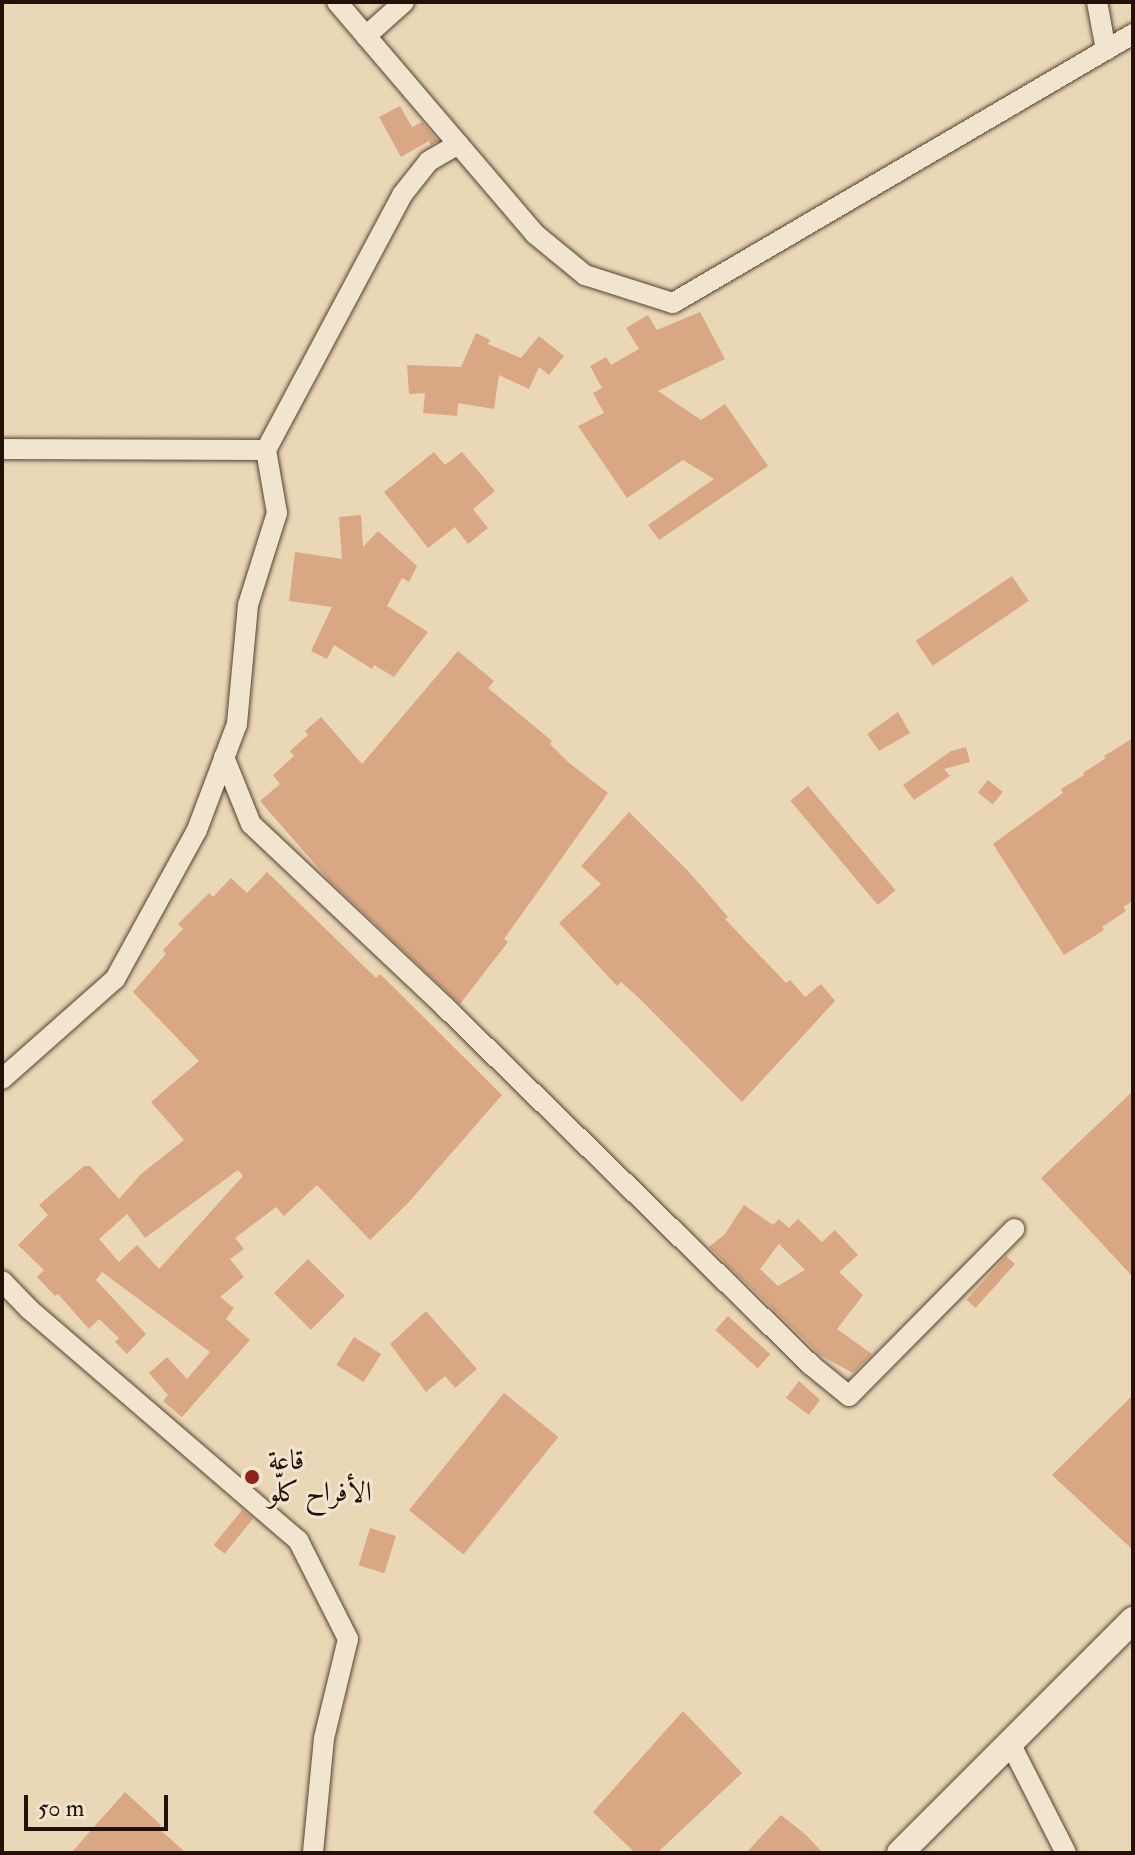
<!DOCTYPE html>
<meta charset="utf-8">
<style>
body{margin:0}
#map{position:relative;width:1135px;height:1855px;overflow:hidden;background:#ead7b5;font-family:"IM FELL Double Pica",Amiri,serif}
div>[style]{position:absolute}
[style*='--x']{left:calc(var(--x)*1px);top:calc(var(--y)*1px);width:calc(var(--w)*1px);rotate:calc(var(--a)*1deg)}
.building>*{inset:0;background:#daa784;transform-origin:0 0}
.roads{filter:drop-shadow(0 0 2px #554233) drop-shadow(0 0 2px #554233)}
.minor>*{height:20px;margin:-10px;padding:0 10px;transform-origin:10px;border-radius:10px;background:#f1e5cf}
.tertiary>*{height:26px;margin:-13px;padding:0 13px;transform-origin:13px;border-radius:13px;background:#f1e5cf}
.dots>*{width:22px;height:22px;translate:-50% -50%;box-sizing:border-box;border:4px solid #f1e5cf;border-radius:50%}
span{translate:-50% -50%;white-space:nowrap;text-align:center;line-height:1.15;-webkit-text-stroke:6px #f1e5cf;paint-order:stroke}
.poi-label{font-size:28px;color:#231108}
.left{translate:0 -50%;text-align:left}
.frame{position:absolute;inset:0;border:4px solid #231108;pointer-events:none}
.scale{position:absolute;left:24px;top:1795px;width:144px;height:36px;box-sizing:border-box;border:4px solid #231108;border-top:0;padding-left:10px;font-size:24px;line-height:28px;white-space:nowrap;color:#231108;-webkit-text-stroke:6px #f1e5cf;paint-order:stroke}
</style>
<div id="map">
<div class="building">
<div style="clip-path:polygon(400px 106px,412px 127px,422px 122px,438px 141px,431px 145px,429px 141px,401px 157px,379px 117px)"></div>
<div style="clip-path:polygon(700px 312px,725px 359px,658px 391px,701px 420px,725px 404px,768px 466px,659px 540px,648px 525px,714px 479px,683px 460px,627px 498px,578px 426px,604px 413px,593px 393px,602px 388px,590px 366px,606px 357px,611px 365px,639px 349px,626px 328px,648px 315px,657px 330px)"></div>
<div style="clip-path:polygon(476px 333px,490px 340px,488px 344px,521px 358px,539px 336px,564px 356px,549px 375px,539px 367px,529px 389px,499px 375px,494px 409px,458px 403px,457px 416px,423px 413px,425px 393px,409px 394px,407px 365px,461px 367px)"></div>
<div style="clip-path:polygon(434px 452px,445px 465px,462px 452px,495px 491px,473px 509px,488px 528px,468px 544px,455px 527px,428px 548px,384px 492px)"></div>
<div style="clip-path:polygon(361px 515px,363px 547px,378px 531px,417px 566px,409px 582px,402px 578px,387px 606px,428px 632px,394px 677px,374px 665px,372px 669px,334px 645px,327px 659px,311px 651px,332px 607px,289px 601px,295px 552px,342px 559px,339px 517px)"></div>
<div style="left:1012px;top:576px;width:30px;height:116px;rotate:56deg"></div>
<div style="clip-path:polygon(458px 651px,494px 681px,488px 688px,552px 741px,550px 744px,568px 762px,608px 793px,504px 939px,508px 942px,460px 1004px,328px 879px,260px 801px,280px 784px,273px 775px,294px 756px,290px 751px,308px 735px,305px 731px,321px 717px,362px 764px)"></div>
<div style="clip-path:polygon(898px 712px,910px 733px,879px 751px,867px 734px)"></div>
<div style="clip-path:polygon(1133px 738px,1133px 901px,1123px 907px,1126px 911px,1102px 927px,1104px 930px,1064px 955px,993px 844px,1063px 793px,1061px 789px,1084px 775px,1083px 773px,1106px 758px,1104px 756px)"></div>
<div style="clip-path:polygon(966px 747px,970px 762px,944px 769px,950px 776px,914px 800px,903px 785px,951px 751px)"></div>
<div style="left:988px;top:780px;width:19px;height:16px;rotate:39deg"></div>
<div style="left:808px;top:786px;width:136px;height:23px;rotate:50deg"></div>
<div style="clip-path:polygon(629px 812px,689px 872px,728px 917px,725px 919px,786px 983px,790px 980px,805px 997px,821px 984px,835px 1001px,742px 1102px,639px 998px,621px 982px,617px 986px,559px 923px,601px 884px,581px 866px)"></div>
<div style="clip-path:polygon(evenodd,267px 872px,376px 978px,380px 974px,502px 1095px,408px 1203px,370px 1240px,317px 1185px,284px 1216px,276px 1207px,235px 1238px,244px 1249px,230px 1259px,244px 1277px,220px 1297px,234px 1308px,226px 1319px,250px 1340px,182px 1417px,163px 1401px,168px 1395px,149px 1373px,167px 1357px,187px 1379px,210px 1352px,102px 1272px,96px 1280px,146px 1334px,127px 1354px,115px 1342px,119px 1338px,99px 1319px,89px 1329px,58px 1294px,55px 1296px,37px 1277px,44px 1270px,18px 1245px,48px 1215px,39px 1205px,84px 1166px,90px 1166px,119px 1199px,141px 1174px,184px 1140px,151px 1102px,199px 1061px,133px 992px,166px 954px,163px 950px,183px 929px,178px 924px,209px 893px,213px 897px,231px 878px,247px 893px,267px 872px,238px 1170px,243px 1176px,159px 1269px,137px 1245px,119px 1262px,99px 1239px,127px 1214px,145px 1238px,238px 1170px)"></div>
<div style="clip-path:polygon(1133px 1091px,1133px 1277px,1041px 1178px)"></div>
<div style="clip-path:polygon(evenodd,744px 1205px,773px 1225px,779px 1219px,789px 1228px,798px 1219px,822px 1242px,835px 1230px,858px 1255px,839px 1272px,863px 1295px,837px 1329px,872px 1354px,853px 1373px,820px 1355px,709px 1247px,725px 1234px,744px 1205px,779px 1244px,805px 1270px,778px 1286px,760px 1269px,779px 1244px)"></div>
<div style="left:1006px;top:1256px;width:12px;height:59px;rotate:42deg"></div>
<div style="left:308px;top:1259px;width:52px;height:48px;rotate:45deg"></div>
<div style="clip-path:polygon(426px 1311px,477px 1369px,455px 1388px,445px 1376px,426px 1392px,390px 1344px)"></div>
<div style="left:728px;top:1316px;width:57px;height:19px;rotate:42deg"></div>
<div style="left:354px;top:1337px;width:32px;height:33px;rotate:32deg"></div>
<div style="clip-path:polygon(799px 1381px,820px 1400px,809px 1415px,786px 1398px)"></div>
<div style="left:504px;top:1393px;width:70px;height:151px;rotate:39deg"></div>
<div style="clip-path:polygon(1133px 1395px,1133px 1550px,1052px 1475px)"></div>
<div style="left:242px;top:1510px;width:14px;height:45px;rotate:39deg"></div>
<div style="left:370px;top:1528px;width:27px;height:39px;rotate:17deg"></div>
<div style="clip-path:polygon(683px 1711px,742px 1773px,657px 1853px,635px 1853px,593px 1812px)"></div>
<div style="clip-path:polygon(125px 1792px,161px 1825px,158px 1828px,186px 1853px,71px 1853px)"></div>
<div style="clip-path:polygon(781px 1815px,806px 1835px,823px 1853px,746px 1853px)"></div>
</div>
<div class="roads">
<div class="minor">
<div style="--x:337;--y:2;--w:45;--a:49.5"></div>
<div style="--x:366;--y:36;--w:51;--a:-41.8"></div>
<div style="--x:1097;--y:2;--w:49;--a:79.4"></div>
<div style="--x:366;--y:36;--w:260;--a:49.5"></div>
<div style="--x:535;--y:234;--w:65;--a:39.4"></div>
<div style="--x:585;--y:275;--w:92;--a:17.7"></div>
<div style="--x:673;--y:303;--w:533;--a:-30.32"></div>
<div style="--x:2;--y:449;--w:264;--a:0.2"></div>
<div style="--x:266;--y:450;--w:64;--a:80.1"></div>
<div style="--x:277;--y:513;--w:96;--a:107.5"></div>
<div style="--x:248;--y:605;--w:120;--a:95.3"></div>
<div style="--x:237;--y:724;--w:113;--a:110.7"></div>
<div style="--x:197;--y:830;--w:170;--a:118.8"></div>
<div style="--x:115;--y:979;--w:151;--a:138.5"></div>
<div style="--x:266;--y:450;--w:289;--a:-61.9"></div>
<div style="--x:402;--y:195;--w:43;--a:-51.5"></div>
<div style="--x:429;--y:161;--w:34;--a:-30"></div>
<div style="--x:224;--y:757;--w:72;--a:68.1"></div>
<div style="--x:251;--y:824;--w:267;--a:43.3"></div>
<div style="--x:445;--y:1007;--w:512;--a:44.37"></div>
<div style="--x:811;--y:1365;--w:49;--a:39.2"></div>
<div style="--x:849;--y:1396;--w:235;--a:-45.3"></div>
<div style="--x:2;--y:1281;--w:39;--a:46"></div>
<div style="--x:29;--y:1309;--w:355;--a:40.7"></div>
<div style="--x:298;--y:1540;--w:111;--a:63.2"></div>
<div style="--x:348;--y:1639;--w:102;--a:103.6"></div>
<div style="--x:324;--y:1738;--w:116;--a:95.5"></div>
<div style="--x:1010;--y:1743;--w:123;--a:63"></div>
</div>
<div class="tertiary">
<div style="--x:900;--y:1853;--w:330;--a:-45"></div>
</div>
</div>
<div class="dots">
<div style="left:252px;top:1477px;background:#8f2418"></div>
</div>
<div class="poi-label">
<span class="left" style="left:268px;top:1477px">قاعة<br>الأفراح كلّو</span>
</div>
<div class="frame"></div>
<div class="scale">50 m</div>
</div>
